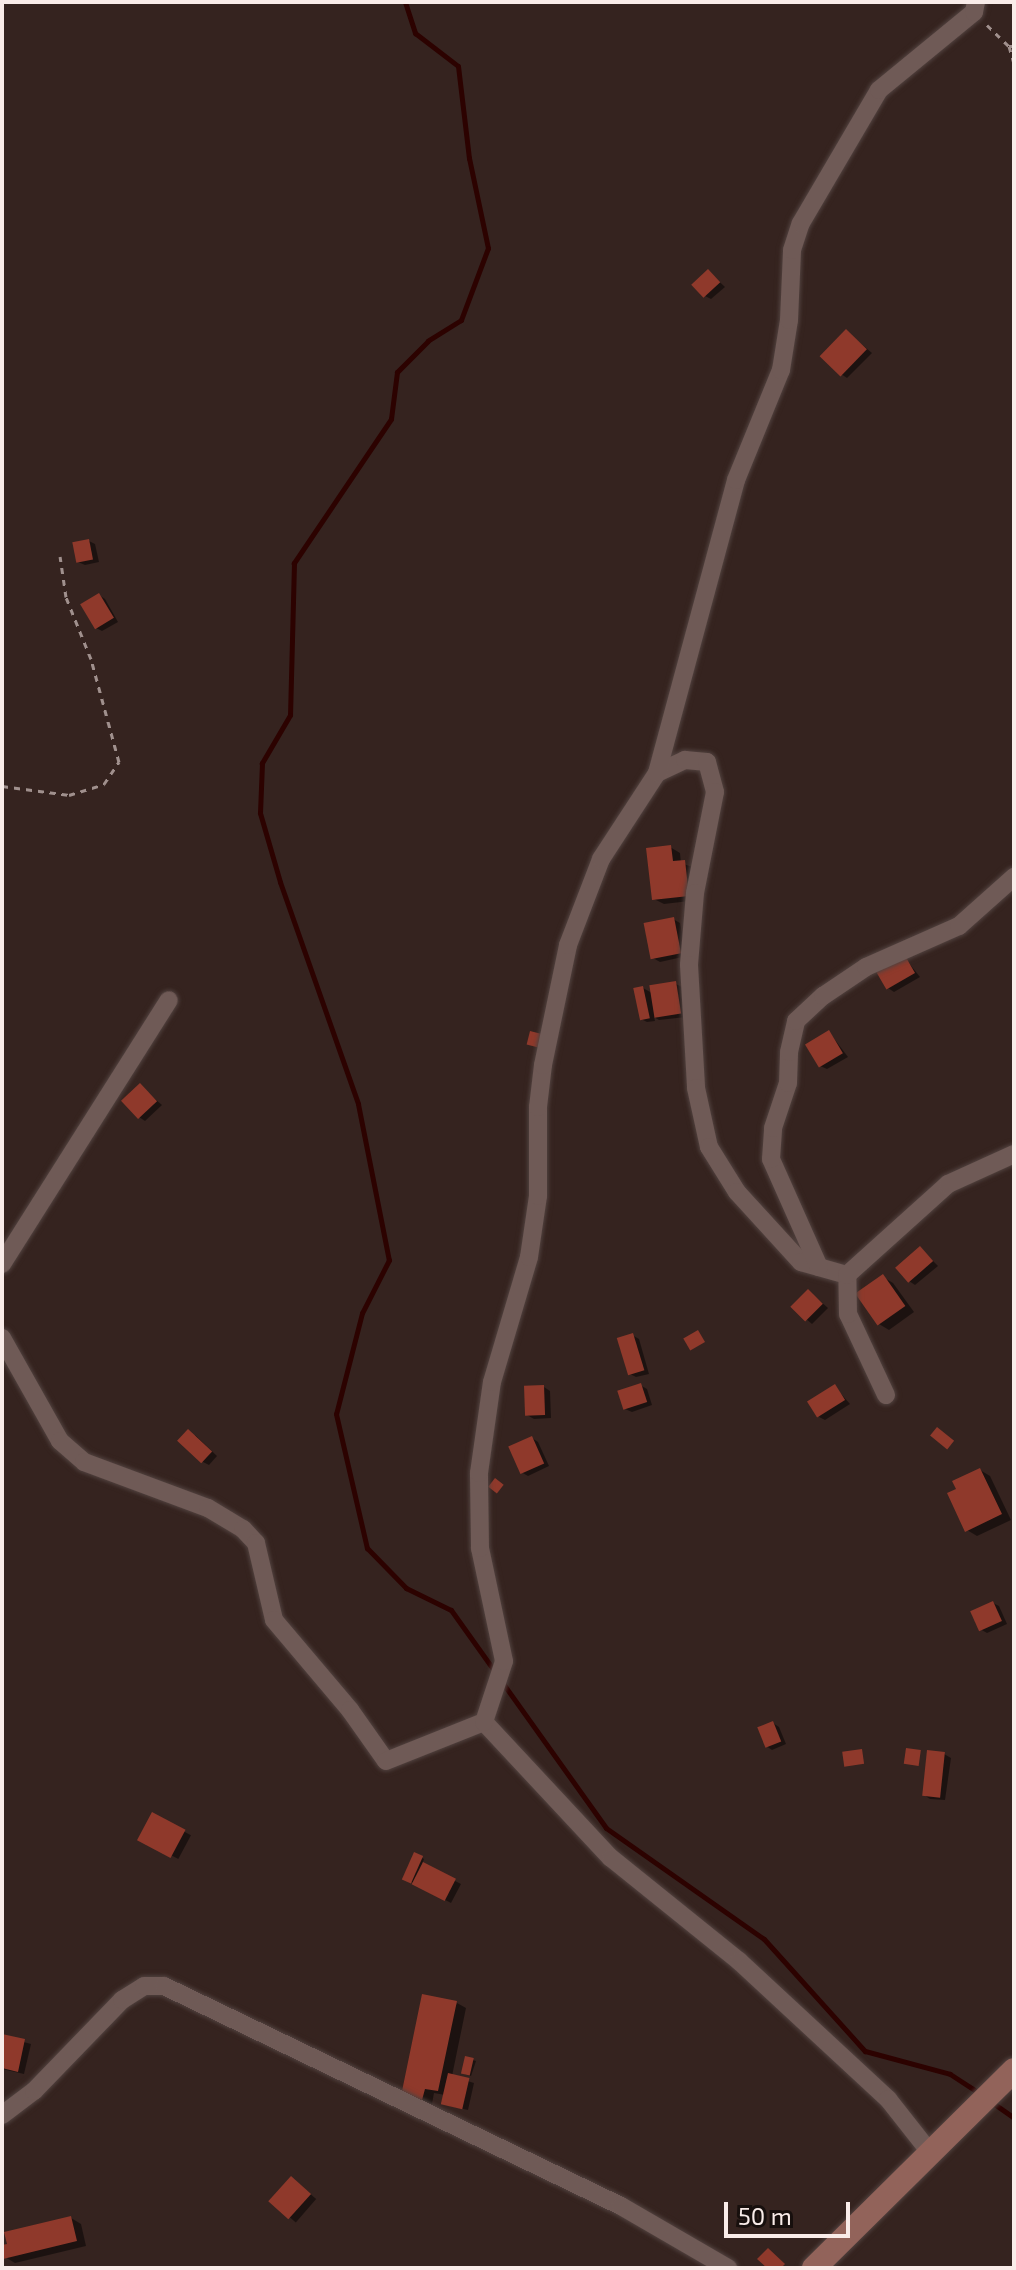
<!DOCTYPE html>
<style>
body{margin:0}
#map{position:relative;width:1016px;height:2270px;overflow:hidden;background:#35231f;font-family:"Exo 2",sans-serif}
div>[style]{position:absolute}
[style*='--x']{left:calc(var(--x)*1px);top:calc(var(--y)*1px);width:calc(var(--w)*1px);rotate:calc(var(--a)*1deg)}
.shadow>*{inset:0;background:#0007;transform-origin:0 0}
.stream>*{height:5px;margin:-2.5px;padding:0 2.5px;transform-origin:2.5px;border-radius:2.5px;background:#2c0200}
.building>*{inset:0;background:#8f392b;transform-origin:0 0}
.path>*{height:3px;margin-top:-1.5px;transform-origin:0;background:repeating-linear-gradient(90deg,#a0908d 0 6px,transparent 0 12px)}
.roads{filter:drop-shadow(0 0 2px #51423f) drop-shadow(0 0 2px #51423f)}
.street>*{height:18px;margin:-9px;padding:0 9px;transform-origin:9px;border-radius:9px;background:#6f5a56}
.secondary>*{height:24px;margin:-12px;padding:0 12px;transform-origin:12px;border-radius:12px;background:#92635a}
span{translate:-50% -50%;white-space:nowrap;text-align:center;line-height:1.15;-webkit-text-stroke:6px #170f0d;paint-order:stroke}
.frame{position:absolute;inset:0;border:4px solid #f9ece9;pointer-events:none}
.scale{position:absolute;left:724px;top:2202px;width:126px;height:36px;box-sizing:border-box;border:4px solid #f9ece9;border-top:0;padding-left:10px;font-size:24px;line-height:28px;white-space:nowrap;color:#f9ece9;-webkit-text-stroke:6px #170f0d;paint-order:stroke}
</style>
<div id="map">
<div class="shadow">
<div style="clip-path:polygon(708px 271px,725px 287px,711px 299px,705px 296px)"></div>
<div style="clip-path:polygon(846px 331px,872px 353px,847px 378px,841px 374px)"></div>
<div style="clip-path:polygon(89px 541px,95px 544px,99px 562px,85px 565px,78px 562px)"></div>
<div style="clip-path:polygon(99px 595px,105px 599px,118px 622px,102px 631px,96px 628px)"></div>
<div style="clip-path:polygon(670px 847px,680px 853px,681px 863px,695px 868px,698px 900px,664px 904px,654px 899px)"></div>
<div style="clip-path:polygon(673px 919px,680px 923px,687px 956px,660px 962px,653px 958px)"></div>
<div style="clip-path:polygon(904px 957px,920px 977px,894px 992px,888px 988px)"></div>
<div style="clip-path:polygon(676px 984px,682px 987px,686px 1017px,659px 1020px,654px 1017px,655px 1021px,647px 1022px,641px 1019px,643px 988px,652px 993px)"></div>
<div style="clip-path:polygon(829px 1032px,848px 1057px,827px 1069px,820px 1066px)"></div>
<div style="clip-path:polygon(140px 1086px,162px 1105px,145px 1121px,139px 1117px)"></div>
<div style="clip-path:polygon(920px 1248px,938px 1266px,915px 1285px,909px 1281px)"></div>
<div style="clip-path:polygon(883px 1277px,893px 1283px,914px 1312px,889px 1330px,879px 1324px)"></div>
<div style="clip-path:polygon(809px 1291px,828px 1308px,812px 1324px,792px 1307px)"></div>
<div style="clip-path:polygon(632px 1335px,639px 1339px,649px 1374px,636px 1377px,630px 1374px)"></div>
<div style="clip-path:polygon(640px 1385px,647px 1389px,652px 1405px,632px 1412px,625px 1409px)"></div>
<div style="clip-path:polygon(544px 1387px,550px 1391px,551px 1418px,534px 1419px,527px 1415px)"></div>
<div style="clip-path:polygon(835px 1387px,850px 1404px,825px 1420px,819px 1417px)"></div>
<div style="clip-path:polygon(195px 1435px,217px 1456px,209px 1465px,203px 1462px)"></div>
<div style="clip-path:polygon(532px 1438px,538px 1442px,549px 1466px,528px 1476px,521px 1472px)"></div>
<div style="clip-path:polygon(980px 1470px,990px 1476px,1011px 1520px,977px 1536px,967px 1530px,959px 1490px)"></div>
<div style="clip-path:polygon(993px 1603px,999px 1606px,1007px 1624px,987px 1633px,980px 1629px)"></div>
<div style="clip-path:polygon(773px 1723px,779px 1727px,786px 1744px,772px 1750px,766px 1746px)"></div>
<div style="clip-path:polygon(944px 1754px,951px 1758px,945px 1800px,930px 1799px,924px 1795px)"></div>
<div style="left:153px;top:1815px;width:43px;height:27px;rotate:28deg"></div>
<div style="clip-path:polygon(416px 1855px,424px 1859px,422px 1864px,461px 1884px,451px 1903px,406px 1879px)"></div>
<div style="clip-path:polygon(457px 2003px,466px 2008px,452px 2076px,474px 2083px,468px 2110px,450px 2106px,444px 2103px,445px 2095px,434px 2093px,432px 2104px,413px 2100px)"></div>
<div style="clip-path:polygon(2px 2036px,31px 2044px,24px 2074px,2px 2069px)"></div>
<div style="clip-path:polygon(466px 2058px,476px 2061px,471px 2076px,464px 2074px)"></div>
<div style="left:292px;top:2178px;width:32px;height:31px;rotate:41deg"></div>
<div style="clip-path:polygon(71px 2218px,81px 2224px,86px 2246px,15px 2263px,5px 2257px)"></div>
</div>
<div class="stream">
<div style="--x:405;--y:2;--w:33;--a:72"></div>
<div style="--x:415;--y:33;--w:54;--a:37.5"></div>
<div style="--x:458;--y:66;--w:93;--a:83.2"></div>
<div style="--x:469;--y:158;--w:92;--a:78.1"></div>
<div style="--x:488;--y:248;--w:77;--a:110.6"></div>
<div style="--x:461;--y:320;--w:39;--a:148"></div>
<div style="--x:428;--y:341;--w:44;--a:135"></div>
<div style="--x:397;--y:372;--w:47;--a:97.3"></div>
<div style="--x:391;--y:419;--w:174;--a:124"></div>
<div style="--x:294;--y:563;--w:152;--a:91.5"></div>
<div style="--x:290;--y:715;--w:56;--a:120.3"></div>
<div style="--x:262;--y:763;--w:50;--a:92.3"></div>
<div style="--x:260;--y:813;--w:72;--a:73.8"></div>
<div style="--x:280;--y:882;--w:235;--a:70.6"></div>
<div style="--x:358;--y:1104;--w:159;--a:78.8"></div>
<div style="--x:389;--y:1260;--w:59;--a:117"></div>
<div style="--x:362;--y:1313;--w:104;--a:104.4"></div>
<div style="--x:336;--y:1414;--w:138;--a:77"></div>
<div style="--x:367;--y:1548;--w:56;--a:45.7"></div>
<div style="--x:406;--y:1588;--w:50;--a:26.1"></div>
<div style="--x:451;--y:1610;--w:77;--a:54.5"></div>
<div style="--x:502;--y:1682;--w:179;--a:54.5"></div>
<div style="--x:606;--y:1828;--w:193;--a:35.1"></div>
<div style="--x:764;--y:1939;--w:151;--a:48"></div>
<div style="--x:865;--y:2051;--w:88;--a:15.1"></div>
<div style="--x:950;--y:2074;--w:35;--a:33"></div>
<div style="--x:990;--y:2101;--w:29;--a:35"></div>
</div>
<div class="building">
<div style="left:708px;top:269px;width:18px;height:23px;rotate:47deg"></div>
<div style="left:846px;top:329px;width:29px;height:38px;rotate:44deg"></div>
<div style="left:89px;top:539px;width:21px;height:17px;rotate:79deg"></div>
<div style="left:99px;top:593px;width:29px;height:22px;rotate:59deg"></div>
<div style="clip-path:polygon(671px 845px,673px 861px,685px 860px,689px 896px,652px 900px,646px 848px)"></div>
<div style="left:674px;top:917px;width:37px;height:31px;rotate:79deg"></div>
<div style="left:904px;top:954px;width:22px;height:33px;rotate:60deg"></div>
<div style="left:676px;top:981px;width:33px;height:27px;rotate:81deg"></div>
<div style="left:643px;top:986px;width:33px;height:10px;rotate:78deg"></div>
<div style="left:829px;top:1030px;width:27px;height:28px;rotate:59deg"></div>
<div style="left:530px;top:1031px;width:12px;height:14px;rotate:14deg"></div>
<div style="left:140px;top:1083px;width:25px;height:26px;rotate:47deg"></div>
<div style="left:920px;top:1246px;width:20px;height:33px;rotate:49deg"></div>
<div style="left:883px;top:1274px;width:39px;height:34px;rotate:55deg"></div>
<div style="left:808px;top:1289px;width:21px;height:25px;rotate:45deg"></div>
<div style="left:698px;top:1330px;width:14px;height:17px;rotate:60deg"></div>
<div style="left:633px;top:1333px;width:39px;height:17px;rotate:73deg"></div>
<div style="left:641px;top:1383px;width:20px;height:25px;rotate:72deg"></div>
<div style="left:835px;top:1384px;width:19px;height:33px;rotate:58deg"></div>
<div style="left:544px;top:1385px;width:30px;height:20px;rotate:88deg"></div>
<div style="left:937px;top:1427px;width:22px;height:11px;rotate:39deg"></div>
<div style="left:188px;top:1429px;width:33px;height:16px;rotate:43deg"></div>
<div style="left:532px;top:1436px;width:30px;height:26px;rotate:66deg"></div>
<div style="clip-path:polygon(980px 1468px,1002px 1514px,965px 1532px,947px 1493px,956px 1489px,952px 1481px)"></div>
<div style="left:495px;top:1478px;width:11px;height:11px;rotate:38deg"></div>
<div style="left:993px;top:1601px;width:22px;height:25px;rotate:66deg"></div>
<div style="left:773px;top:1721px;width:22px;height:17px;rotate:68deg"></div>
<div style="left:906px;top:1748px;width:15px;height:16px;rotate:8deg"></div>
<div style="left:862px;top:1749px;width:15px;height:20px;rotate:82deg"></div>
<div style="left:927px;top:1750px;width:18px;height:46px;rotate:6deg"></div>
<div style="left:152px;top:1812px;width:38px;height:32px;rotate:28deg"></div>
<div style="left:414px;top:1852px;width:10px;height:30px;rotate:24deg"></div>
<div style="left:423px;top:1862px;width:37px;height:25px;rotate:27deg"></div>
<div style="clip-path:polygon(422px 1994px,457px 2001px,438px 2091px,425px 2089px,422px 2100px,401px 2096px)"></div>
<div style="clip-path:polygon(2px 2034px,25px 2039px,18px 2072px,2px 2068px)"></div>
<div style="left:465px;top:2056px;width:9px;height:18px;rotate:13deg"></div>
<div style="left:448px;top:2073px;width:22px;height:32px;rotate:13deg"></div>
<div style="left:291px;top:2176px;width:27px;height:34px;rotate:42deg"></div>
<div style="clip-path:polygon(71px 2216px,77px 2241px,3px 2259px,2px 2245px,7px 2244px,4px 2232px)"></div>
<div style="clip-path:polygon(768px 2248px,785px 2264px,781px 2268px,767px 2268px,757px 2259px)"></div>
</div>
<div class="path">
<div style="--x:987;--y:25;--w:30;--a:44"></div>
<div style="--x:1009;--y:46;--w:5;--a:0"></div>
<div style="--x:1009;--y:46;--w:18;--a:74"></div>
<div style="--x:2;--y:786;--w:68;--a:7.7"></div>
<div style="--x:69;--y:795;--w:37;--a:-17"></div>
<div style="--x:104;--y:784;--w:27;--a:-56"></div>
<div style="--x:119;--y:762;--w:107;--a:-105.2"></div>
<div style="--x:91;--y:659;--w:67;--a:-112"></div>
<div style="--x:66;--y:597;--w:41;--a:-98.3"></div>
</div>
<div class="roads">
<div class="street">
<div style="--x:657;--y:773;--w:31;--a:-25"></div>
<div style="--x:685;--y:760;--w:22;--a:5"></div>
<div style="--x:707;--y:762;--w:31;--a:75"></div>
<div style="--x:715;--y:792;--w:103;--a:101.2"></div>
<div style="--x:695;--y:893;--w:72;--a:94.8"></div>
<div style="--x:689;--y:965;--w:123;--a:86.7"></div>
<div style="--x:696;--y:1088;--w:60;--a:77.6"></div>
<div style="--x:709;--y:1147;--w:53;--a:58.1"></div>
<div style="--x:737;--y:1192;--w:95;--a:47.6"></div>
<div style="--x:801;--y:1262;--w:48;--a:15.8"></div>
<div style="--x:2;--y:1264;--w:312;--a:-57.7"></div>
<div style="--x:819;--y:1267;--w:118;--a:-114"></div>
<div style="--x:771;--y:1159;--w:31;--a:-86"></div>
<div style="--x:773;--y:1128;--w:47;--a:-71.6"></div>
<div style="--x:788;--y:1083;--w:31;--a:-88"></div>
<div style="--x:789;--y:1052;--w:32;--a:-77"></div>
<div style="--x:796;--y:1021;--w:37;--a:-43"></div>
<div style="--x:823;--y:996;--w:52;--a:-34"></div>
<div style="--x:866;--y:967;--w:102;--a:-23.8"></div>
<div style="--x:959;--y:926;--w:74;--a:-41.7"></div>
<div style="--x:2;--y:1338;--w:118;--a:60.6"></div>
<div style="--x:60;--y:1441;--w:32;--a:41"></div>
<div style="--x:84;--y:1462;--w:132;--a:20.4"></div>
<div style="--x:208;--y:1508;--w:41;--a:31"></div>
<div style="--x:243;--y:1529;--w:19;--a:47"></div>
<div style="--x:256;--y:1543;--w:79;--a:76.8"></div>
<div style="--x:274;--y:1620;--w:118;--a:49.8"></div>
<div style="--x:350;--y:1710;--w:62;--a:54.8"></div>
<div style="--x:386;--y:1761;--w:105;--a:-21.7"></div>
<div style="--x:484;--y:1722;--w:186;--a:47"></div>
<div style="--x:611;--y:1858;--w:164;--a:38.8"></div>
<div style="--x:739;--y:1961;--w:203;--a:42.8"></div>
<div style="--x:888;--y:2099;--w:71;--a:51.8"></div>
<div style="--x:886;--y:1395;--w:89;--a:-115.1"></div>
<div style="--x:848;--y:1314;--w:39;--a:-91"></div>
<div style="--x:847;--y:1275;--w:136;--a:-42"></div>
<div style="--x:948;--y:1184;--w:72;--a:-24.4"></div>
<div style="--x:484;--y:1722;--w:64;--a:-71.8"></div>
<div style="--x:504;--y:1661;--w:116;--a:-102"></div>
<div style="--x:480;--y:1548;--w:75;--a:-90.8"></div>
<div style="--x:479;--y:1473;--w:92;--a:-81.9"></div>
<div style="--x:492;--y:1382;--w:130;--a:-73.5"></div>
<div style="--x:529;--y:1257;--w:62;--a:-81.6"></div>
<div style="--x:538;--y:1196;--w:89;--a:-90"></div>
<div style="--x:538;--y:1107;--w:42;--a:-83.2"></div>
<div style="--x:543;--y:1065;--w:123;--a:-78.2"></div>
<div style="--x:568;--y:945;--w:92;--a:-69"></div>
<div style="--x:601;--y:859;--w:103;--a:-56.9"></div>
<div style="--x:657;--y:773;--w:303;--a:-74.9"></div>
<div style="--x:736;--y:480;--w:119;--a:-67.8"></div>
<div style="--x:781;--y:370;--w:51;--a:-80.9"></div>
<div style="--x:789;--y:320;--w:70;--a:-87.5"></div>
<div style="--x:792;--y:250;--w:28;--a:-72"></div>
<div style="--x:801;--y:223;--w:154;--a:-59.6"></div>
<div style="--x:879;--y:90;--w:123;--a:-39.4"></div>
<div style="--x:974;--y:12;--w:10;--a:-79"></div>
<div style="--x:2;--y:2115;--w:40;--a:-37"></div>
<div style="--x:34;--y:2091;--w:127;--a:-46"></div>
<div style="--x:122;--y:2000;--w:26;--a:-32"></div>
<div style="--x:144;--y:1986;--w:20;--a:0"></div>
<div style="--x:164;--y:1986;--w:507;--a:25.71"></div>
<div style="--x:621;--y:2206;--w:124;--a:30.1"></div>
</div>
<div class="secondary">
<div style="--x:814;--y:2268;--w:281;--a:-44.7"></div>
</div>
</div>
<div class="frame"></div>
<div class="scale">50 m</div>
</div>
